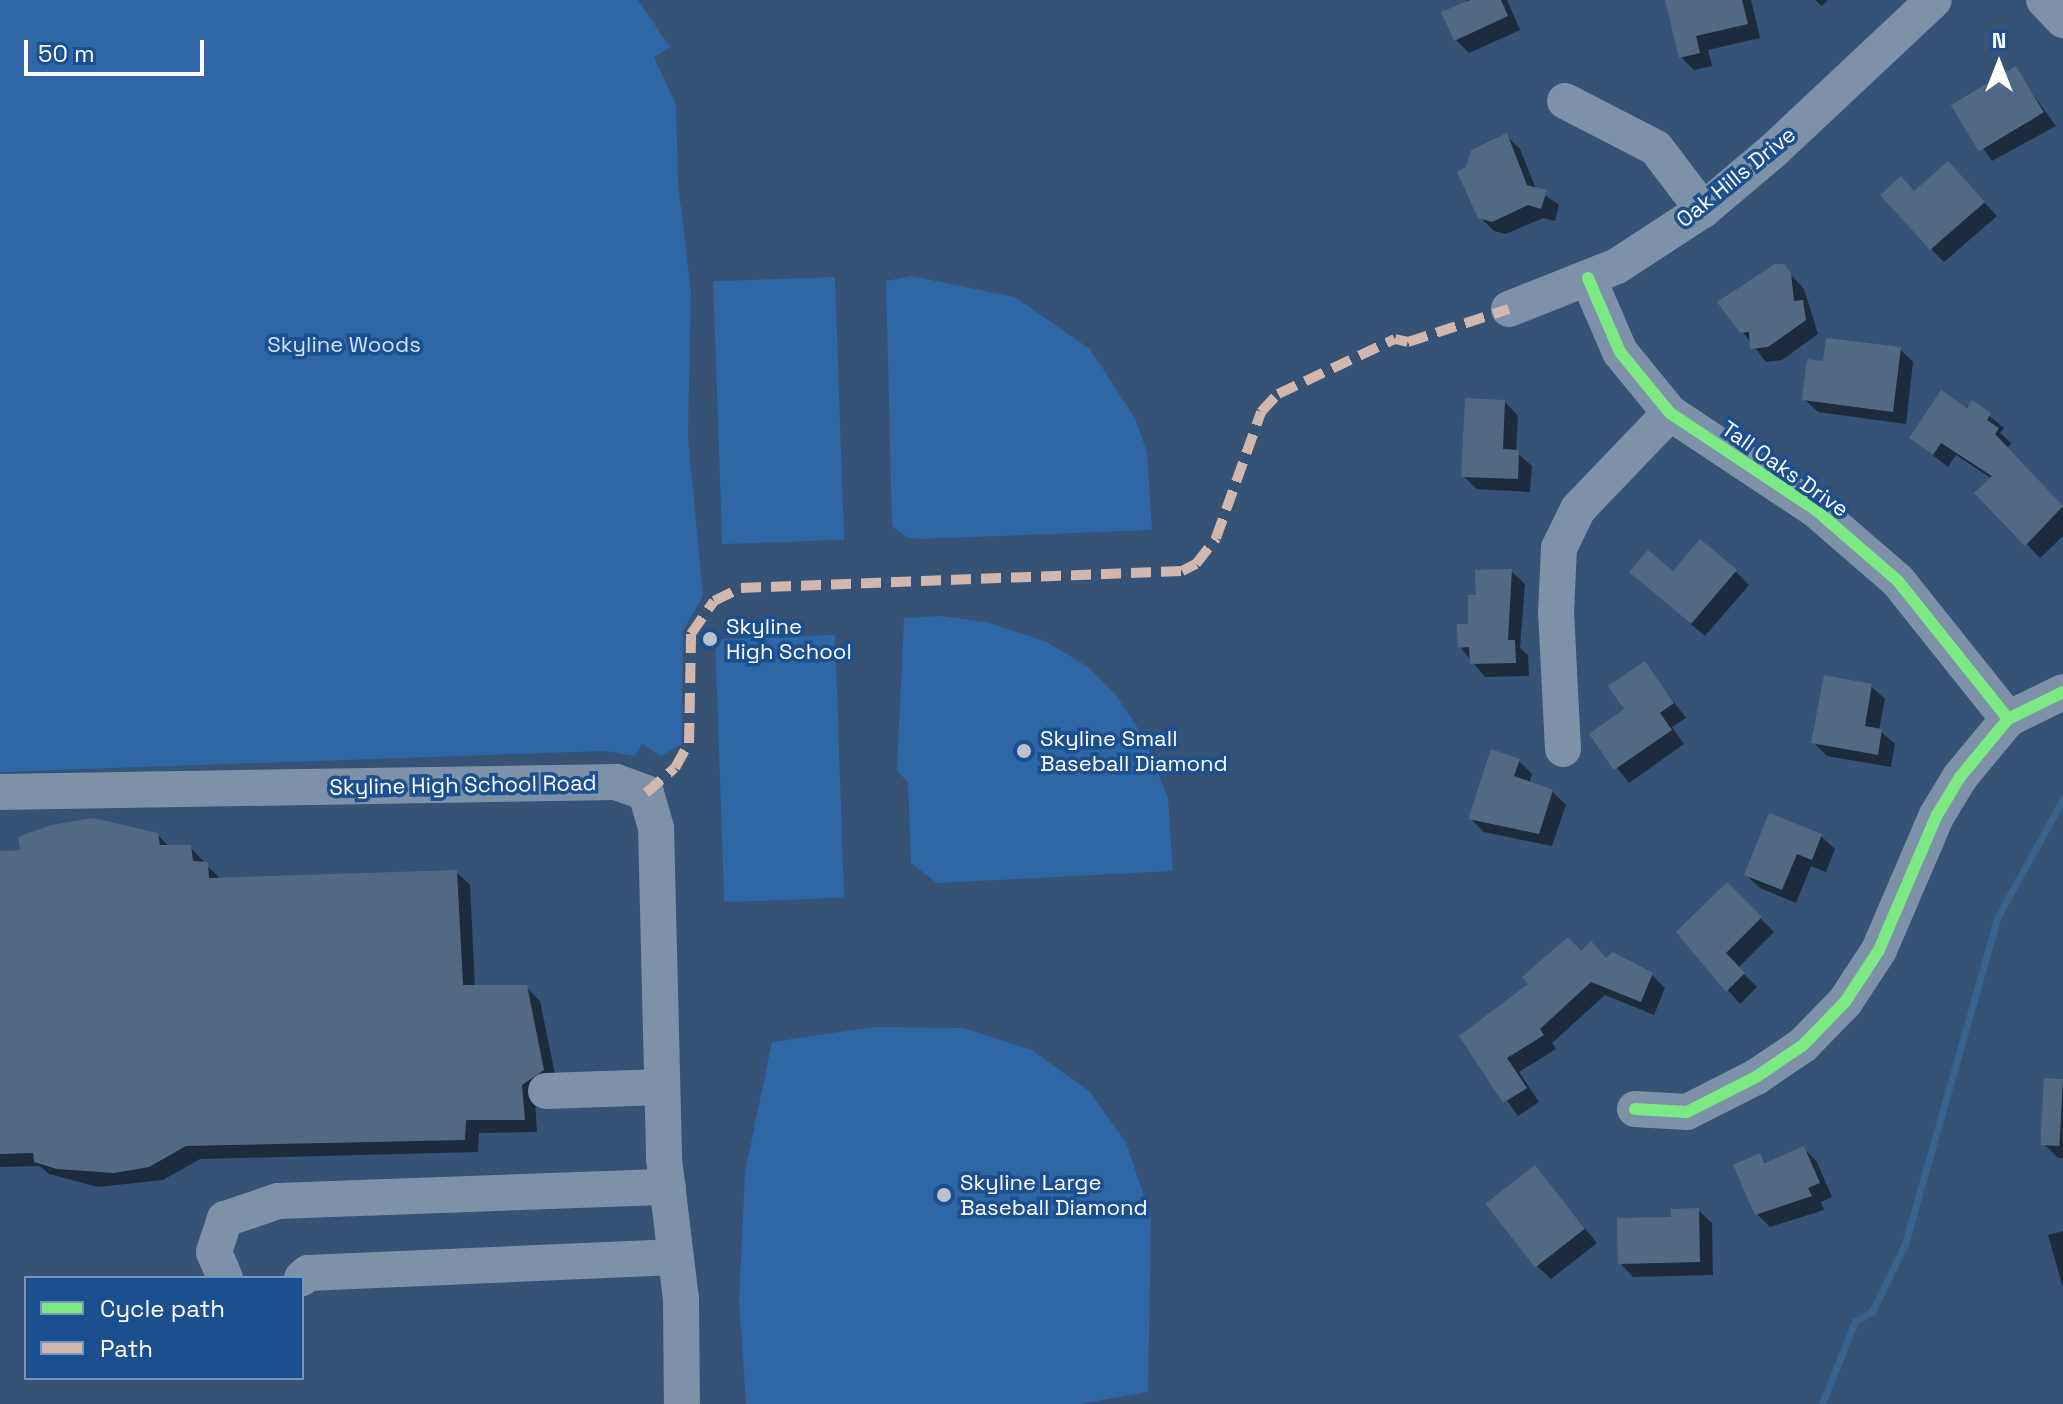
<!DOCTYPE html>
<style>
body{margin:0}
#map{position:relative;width:2063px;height:1404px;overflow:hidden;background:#365274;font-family:"Space Grotesk",sans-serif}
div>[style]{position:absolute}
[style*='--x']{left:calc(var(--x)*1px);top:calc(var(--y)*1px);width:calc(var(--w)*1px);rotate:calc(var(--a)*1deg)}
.green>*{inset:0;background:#2f66a5;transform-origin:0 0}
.shadow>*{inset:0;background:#0007}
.stream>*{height:7px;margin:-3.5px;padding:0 3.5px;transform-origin:3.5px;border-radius:3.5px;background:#3b618d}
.building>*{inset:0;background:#526984;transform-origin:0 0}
.minor>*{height:36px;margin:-18px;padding:0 18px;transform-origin:18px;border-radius:18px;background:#7d92a8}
.quiet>*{height:10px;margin-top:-5px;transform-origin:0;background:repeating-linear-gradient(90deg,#d1b7ad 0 20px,transparent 0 30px)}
.cycleway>*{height:12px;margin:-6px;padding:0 6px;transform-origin:6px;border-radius:6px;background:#7ce984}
.dots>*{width:22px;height:22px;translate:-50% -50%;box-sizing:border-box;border:4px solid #1b4f8f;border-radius:50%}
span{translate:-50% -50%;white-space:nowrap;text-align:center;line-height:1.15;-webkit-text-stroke:7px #1b4f8f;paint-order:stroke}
.street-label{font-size:22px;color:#fff}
.park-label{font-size:22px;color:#cfe3fa}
.poi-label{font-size:22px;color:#fff}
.left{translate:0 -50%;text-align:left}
.legend{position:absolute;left:24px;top:1276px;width:280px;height:104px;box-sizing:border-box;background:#1b4f8f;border:2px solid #7695bc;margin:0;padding:10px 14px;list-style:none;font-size:24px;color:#fff}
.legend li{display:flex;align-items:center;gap:16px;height:40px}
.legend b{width:40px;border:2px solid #7695bc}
.north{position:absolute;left:1959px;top:24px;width:80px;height:80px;-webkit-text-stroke:6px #1b4f8f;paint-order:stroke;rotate:0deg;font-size:22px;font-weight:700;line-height:32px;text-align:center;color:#fff}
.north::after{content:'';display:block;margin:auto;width:28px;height:36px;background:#fff;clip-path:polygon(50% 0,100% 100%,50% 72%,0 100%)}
.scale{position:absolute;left:24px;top:40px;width:180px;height:36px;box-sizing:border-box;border:4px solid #fff;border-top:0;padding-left:10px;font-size:24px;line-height:28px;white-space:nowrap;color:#fff;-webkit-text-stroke:6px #1b4f8f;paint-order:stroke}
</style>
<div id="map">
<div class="green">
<div style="clip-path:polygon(0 0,638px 0,670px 47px,654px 57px,676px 104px,678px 183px,691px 291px,688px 436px,703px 596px,683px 631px,682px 744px,661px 756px,642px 744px,635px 756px,605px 751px,0 772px)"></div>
<div style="clip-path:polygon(911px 276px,1015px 297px,1090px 349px,1135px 418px,1147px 452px,1152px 530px,921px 539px,908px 538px,892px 526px,886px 281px)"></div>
<div style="left:835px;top:277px;width:263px;height:122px;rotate:88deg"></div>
<div style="clip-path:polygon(942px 616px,990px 623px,1045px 641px,1088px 667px,1116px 695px,1143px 736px,1168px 798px,1173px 871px,937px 883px,911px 863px,908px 783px,897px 770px,904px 618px)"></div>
<div style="left:835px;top:635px;width:263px;height:120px;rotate:88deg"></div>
<div style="clip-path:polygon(874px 1027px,964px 1028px,1032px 1050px,1089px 1091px,1126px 1142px,1151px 1218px,1148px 1392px,1080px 1404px,746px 1404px,739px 1300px,745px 1172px,772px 1042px)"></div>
</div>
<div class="shadow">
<div style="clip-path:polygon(1467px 0,1507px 0,1520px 30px,1469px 53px,1456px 40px)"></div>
<div style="clip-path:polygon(1667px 0,1751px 0,1760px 38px,1708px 50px,1712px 66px,1694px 70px,1681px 57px)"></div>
<div style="clip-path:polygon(1815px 0,1828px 0,1822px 6px)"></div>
<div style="clip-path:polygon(2015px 69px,2056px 126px,1992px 161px,1953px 105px)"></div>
<div style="clip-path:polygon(1507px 136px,1520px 149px,1536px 189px,1559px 205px,1555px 221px,1543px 218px,1506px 234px,1494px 231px,1480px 217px)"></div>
<div style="clip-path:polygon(1961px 177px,1997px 216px,1944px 262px,1931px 249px,1914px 193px)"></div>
<div style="clip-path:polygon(1783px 266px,1804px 289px,1818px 334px,1782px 360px,1766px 362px,1742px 331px)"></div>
<div style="clip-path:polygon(1900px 349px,1913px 362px,1906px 424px,1818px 412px,1804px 399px)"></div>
<div style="clip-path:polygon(1505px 402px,1518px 416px,1516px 452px,1532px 466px,1530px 492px,1477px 489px,1463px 476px)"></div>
<div style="clip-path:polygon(1973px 403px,2004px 428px,2000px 433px,2011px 443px,2007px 449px,2063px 508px,2063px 536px,2040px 558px,1977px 493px,1992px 479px,1956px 455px,1948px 467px,1911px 438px)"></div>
<div style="clip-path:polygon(1511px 571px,1525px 584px,1520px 648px,1528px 655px,1529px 676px,1485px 677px,1460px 647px,1478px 597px)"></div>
<div style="clip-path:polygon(1736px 572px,1749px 585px,1705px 636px,1645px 585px,1673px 574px)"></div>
<div style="clip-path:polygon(1645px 664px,1686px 718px,1672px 727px,1684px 744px,1629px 783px,1591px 735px,1627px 710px)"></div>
<div style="clip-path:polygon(1871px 686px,1885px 699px,1879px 730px,1895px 744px,1891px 767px,1827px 756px,1814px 743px)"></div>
<div style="clip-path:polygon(1519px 761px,1532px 774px,1529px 784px,1552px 791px,1566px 805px,1552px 846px,1484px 832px,1470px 818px)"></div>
<div style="clip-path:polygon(1770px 816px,1821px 836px,1835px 849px,1826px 872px,1811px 866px,1796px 903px,1760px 888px,1746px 875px)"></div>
<div style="clip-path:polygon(157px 834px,169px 847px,190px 847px,221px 880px,456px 872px,470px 885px,475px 987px,526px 987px,540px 1001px,557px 1084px,535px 1099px,537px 1132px,479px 1133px,478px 1152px,200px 1159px,163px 1180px,98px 1187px,49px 1174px,40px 1166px,0 1167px,0 853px)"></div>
<div style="clip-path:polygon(1727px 884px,1774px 932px,1738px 968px,1757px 987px,1740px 1004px,1678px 932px)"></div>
<div style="clip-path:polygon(1581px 953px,1652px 975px,1665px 988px,1654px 1015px,1605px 995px,1552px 1043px,1556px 1049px,1519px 1072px,1539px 1102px,1518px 1116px,1462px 1037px)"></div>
<div style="clip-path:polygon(2063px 1081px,2063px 1158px,2058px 1158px,2044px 1144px)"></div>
<div style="clip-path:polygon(1804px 1148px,1817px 1162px,1832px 1197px,1821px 1202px,1824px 1210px,1770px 1227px,1757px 1214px,1760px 1156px,1768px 1164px)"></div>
<div style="clip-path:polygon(1535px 1167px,1597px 1243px,1551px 1279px,1537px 1266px)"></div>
<div style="clip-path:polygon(1698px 1210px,1712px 1223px,1713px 1275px,1633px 1277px,1620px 1263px,1673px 1219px)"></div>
<div style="clip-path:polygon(2063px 1231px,2063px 1288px,2048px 1235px)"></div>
</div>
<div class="stream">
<div style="--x:1822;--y:1404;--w:89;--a:-68.3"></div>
<div style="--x:1855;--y:1321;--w:19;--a:-28"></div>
<div style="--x:1872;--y:1312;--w:76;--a:-64.1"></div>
<div style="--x:1905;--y:1244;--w:339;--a:-74.2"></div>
<div style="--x:1997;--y:918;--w:136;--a:-61"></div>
</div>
<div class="building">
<div style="clip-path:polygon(1470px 0,1501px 0,1508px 16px,1454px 41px,1441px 12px)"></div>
<div style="clip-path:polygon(1665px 0,1742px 0,1748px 24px,1696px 36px,1700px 53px,1679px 58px)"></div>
<div style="left:2016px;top:66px;width:54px;height:76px;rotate:59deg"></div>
<div style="clip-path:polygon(1507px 133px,1527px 185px,1547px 190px,1541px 209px,1528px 205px,1492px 222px,1478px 218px,1457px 172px,1466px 167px,1471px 150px)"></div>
<div style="clip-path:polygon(1948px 161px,1985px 202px,1930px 250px,1880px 195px,1901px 176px,1914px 191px)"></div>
<div style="clip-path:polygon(1775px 264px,1784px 264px,1791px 273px,1794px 301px,1803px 300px,1806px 320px,1768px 347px,1750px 349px,1749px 332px,1740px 333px,1717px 302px)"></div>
<div style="clip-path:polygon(1826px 338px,1901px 347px,1893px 412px,1802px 400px,1807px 359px,1823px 361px)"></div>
<div style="clip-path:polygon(1941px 390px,1967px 408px,1972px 400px,1991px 413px,1987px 420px,1999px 428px,1995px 434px,2063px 506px,2025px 546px,1974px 493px,1992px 476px,1941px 443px,1933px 455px,1909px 438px)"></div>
<div style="clip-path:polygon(1465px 398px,1505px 400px,1503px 449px,1519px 450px,1518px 479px,1461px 477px)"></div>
<div style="clip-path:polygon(1700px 539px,1737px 570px,1691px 624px,1629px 572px,1648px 550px,1673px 571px)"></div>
<div style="clip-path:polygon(1512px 569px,1508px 640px,1515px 640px,1516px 663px,1470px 664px,1469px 647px,1458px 648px,1457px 624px,1468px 624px,1468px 595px,1476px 595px,1475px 570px)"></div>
<div style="clip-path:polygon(1645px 661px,1674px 703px,1660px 713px,1672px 730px,1614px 770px,1589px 734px,1624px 709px,1608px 686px)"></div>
<div style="clip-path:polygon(1824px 675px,1872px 684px,1865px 726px,1882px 729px,1878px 755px,1811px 743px)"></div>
<div style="clip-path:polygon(1491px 749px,1520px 759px,1514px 776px,1553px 790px,1539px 834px,1468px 819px)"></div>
<div style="clip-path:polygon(1769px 813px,1822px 834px,1812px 860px,1797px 854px,1782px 890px,1744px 875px)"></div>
<div style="clip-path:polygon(93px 818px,158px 833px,160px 845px,191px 845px,193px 861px,208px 862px,209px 878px,457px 870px,463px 985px,527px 985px,544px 1070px,522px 1085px,525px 1120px,466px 1120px,465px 1140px,186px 1146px,149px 1167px,114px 1173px,57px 1169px,34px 1162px,33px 1153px,0 1154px,0 851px,20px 850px,18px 837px,51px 825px)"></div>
<div style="clip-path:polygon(1727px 882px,1762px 917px,1726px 953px,1745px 973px,1726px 992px,1676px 932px)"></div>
<div style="clip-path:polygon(1568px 937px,1581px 951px,1591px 941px,1606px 958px,1613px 952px,1653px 973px,1641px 1002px,1591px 982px,1540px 1029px,1544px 1035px,1507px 1058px,1527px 1088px,1503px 1103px,1459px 1036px,1528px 984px,1522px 977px)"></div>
<div style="left:2044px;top:1078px;width:19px;height:67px;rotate:3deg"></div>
<div style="clip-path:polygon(1804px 1146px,1820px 1183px,1808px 1188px,1812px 1196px,1755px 1215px,1733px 1165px,1760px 1153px,1765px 1163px)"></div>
<div style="left:1535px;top:1165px;width:81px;height:63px;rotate:52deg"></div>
<div style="clip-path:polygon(1699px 1208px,1700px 1262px,1618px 1264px,1617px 1218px,1671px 1217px,1671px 1209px)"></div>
</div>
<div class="minor">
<div style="--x:2044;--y:0;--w:28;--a:46"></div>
<div style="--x:1565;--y:101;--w:102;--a:27.3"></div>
<div style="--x:1656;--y:148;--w:78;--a:52.8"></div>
<div style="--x:1588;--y:278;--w:81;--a:66.6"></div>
<div style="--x:1620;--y:352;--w:79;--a:50.7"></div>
<div style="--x:1670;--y:413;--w:175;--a:33.6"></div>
<div style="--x:1816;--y:510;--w:108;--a:40.9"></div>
<div style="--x:1898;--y:581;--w:176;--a:51.4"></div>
<div style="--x:1509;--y:309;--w:116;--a:-21.7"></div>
<div style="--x:1617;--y:266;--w:103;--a:-33.1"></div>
<div style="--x:1703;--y:210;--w:93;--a:-40.2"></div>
<div style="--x:1774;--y:150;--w:219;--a:-43.2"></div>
<div style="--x:1563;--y:749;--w:136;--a:-92.9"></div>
<div style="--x:1556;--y:613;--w:65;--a:-87.4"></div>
<div style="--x:1559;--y:548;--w:43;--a:-64"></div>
<div style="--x:1578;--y:509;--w:133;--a:-46.2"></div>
<div style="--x:0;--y:792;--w:616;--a:-0.93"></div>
<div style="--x:616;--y:782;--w:32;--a:20"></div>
<div style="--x:646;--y:793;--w:35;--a:74"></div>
<div style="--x:656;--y:827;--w:332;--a:88.6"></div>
<div style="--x:664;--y:1159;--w:141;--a:83.1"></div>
<div style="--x:681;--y:1299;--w:105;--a:89.5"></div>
<div style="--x:546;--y:1091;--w:116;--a:-2"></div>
<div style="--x:1635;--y:1109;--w:52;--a:3.3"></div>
<div style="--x:1687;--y:1112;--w:77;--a:-26.9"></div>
<div style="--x:1756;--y:1077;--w:57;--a:-34.2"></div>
<div style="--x:1803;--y:1045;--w:60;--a:-45.7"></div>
<div style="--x:1845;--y:1002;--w:62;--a:-56.8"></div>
<div style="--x:1879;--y:950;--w:147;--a:-66.8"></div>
<div style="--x:1937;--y:815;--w:44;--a:-58.8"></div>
<div style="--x:1960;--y:777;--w:75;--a:-50.4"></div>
<div style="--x:2008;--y:719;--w:61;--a:-26.1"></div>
<div style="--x:225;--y:1278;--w:28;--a:-113"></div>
<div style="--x:214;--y:1252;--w:35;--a:-72"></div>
<div style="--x:225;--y:1219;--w:56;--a:-18.8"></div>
<div style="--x:278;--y:1201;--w:390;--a:-2.1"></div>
<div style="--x:302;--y:1278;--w:8;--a:-40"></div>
<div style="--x:308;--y:1273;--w:368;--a:-2.5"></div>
</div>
<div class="quiet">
<div style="--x:646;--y:793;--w:38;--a:-41"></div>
<div style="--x:675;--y:768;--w:29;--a:-61"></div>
<div style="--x:689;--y:743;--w:109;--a:-88.9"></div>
<div style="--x:691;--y:634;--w:40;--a:-55.1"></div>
<div style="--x:714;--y:601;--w:30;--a:-26"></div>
<div style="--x:741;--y:588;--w:441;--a:-2.2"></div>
<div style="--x:1182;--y:571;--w:16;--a:-27"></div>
<div style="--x:1196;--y:564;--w:33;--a:-52"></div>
<div style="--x:1216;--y:538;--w:134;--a:-70.3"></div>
<div style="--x:1261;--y:412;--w:25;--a:-47"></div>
<div style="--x:1278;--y:394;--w:129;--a:-25.2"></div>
<div style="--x:1395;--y:339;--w:13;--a:13"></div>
<div style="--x:1408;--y:342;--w:106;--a:-18.1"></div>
</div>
<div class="cycleway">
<div style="--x:1588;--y:278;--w:81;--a:66.6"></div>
<div style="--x:1620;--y:352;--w:79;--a:50.7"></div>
<div style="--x:1670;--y:413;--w:175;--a:33.6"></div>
<div style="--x:1816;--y:510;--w:108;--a:40.9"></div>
<div style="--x:1898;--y:581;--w:176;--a:51.4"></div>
<div style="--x:1635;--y:1109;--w:52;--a:3.3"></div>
<div style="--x:1687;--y:1112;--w:77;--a:-26.9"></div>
<div style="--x:1756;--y:1077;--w:57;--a:-34.2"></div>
<div style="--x:1803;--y:1045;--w:60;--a:-45.7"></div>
<div style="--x:1845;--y:1002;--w:62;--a:-56.8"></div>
<div style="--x:1879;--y:950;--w:147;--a:-66.8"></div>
<div style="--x:1937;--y:815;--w:44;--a:-58.8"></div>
<div style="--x:1960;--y:777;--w:75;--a:-50.4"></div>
<div style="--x:2008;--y:719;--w:61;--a:-26.1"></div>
</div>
<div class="dots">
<div style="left:710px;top:639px;background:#b9c2ce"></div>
<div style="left:1024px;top:751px;background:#b9c2ce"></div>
<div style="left:944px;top:1195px;background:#b9c2ce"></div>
</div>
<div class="street-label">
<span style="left:1736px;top:177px;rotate:-39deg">Oak Hills Drive</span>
<span style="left:1785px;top:469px;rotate:35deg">Tall Oaks Drive</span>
<span style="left:463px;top:785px;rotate:-1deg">Skyline High School Road</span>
</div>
<div class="park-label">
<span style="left:344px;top:345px">Skyline Woods</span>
</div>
<div class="poi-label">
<span class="left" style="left:726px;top:639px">Skyline<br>High School</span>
<span class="left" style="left:1040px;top:751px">Skyline Small<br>Baseball Diamond</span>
<span class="left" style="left:960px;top:1195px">Skyline Large<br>Baseball Diamond</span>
</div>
<ul class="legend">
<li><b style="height:10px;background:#7ce984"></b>Cycle path</li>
<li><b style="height:10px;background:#d1b7ad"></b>Path</li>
</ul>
<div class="north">N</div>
<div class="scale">50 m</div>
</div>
